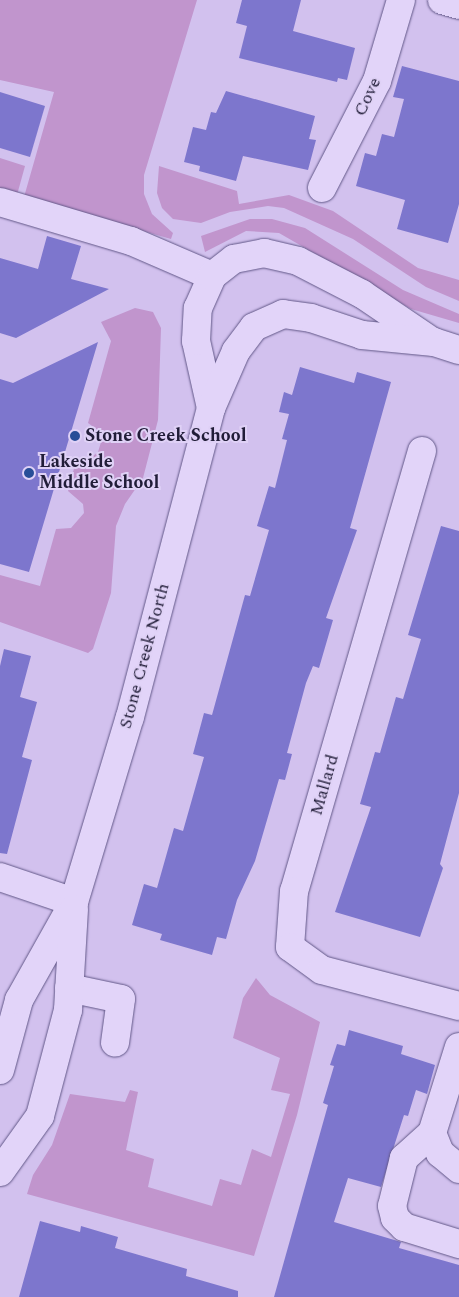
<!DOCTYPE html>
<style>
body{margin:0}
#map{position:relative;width:459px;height:1297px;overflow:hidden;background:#d2c1ee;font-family:Spectral,serif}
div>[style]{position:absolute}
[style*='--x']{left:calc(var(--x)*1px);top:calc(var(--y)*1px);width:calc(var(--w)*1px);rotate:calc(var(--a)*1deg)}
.green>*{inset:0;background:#c195cd}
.building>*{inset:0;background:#7d76cd}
.roads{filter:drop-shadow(0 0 1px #625888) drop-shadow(0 0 1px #625888)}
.minor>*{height:28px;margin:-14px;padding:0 14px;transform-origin:14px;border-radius:14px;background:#e2d4f9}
.dots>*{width:14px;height:14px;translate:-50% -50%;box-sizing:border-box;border:2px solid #dfd1f6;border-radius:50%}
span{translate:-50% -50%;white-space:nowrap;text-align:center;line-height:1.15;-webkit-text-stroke:4px #dfd1f6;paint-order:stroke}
.street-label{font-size:18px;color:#211d38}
.poi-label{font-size:18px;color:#211d38;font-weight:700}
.left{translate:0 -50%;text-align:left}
</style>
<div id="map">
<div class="green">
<div style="clip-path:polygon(0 0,197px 0,144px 175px,144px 194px,152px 214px,173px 233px,171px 239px,24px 197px,54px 92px,0 80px)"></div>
<div style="clip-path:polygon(0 158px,25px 166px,17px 195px,0 191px)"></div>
<div style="clip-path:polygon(159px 166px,237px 191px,239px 204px,289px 195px,333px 211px,418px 268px,459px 280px,459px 301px,426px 287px,353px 239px,284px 208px,268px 206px,230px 212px,201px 223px,173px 219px,162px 208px,157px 193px)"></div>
<div style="clip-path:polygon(250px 219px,272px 219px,305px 228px,403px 290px,459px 314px,459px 323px,411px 309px,279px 233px,246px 231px,205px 252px,201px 236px)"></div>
<div style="clip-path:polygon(135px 308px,153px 312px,161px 328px,158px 420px,143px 478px,125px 504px,116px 526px,111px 593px,93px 649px,88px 653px,0 622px,0 575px,40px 586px,56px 529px,71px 528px,84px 513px,83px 504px,68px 491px,76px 461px,88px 460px,98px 452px,101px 442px,99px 431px,88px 423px,111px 341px,101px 322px)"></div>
<div style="clip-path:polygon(256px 978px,270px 995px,320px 1022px,297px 1115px,254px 1256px,27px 1194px,33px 1175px,52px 1145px,70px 1094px,125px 1102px,130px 1090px,138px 1092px,126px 1150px,154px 1159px,148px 1187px,212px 1206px,220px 1179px,241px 1185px,252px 1149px,271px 1157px,290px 1094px,271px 1090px,280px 1058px,233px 1038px,243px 998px)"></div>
</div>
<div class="building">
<div style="clip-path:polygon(242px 0,301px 0,293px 31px,355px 48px,347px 80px,338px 78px,337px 82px,239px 58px,247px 26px,236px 23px)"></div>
<div style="clip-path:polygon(402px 66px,459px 81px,459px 204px,448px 243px,397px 229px,405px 200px,356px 186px,365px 153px,376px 156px,382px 134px,394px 137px,404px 99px,393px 97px)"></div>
<div style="clip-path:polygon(226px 91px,315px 116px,309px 139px,316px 140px,308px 170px,243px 156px,236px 181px,199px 171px,200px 166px,184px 162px,193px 127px,206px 130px,211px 112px,216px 113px)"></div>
<div style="clip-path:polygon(0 92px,45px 106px,30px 157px,0 148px)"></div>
<div style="clip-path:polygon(47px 236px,81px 246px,71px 279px,109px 289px,16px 338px,0 333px,0 258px,38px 269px)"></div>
<div style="clip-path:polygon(98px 342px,29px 572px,0 564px,0 379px,13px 383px)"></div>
<div style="clip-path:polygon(300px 367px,354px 383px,357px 372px,391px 382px,350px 528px,357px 530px,326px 618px,333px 620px,319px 668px,313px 666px,306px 683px,287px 753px,292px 754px,285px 780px,279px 779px,255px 861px,237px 900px,226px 939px,217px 937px,212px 955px,160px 940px,162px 934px,132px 925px,144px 884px,157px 888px,174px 828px,183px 831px,204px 757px,193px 754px,204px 713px,212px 715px,245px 595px,250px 596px,269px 530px,257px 526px,269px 486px,275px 488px,287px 440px,282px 439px,289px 414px,279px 412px,284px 392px,292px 395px)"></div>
<div style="clip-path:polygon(441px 526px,459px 531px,459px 793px,440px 864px,443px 868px,420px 937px,335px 912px,371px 807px,360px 804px,375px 752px,380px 753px,396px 697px,403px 699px,421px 639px,408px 635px)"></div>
<div style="clip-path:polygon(4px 649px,31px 656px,20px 697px,37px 702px,22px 757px,32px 760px,7px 854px,0 853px,0 666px)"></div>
<div style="clip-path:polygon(349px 1030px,403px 1046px,401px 1054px,435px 1065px,427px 1094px,416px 1090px,408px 1116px,404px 1115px,381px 1187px,348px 1178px,334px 1222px,401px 1242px,399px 1248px,459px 1265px,459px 1297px,274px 1297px,328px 1105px,323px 1103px,334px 1066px,330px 1065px,337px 1044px,345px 1046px)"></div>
<div style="clip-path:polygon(40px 1221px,80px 1232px,81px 1226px,118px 1237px,115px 1248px,187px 1269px,186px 1276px,238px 1291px,238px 1297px,19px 1297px)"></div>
</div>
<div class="roads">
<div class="minor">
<div style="--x:442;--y:0;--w:18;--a:16"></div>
<div style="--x:322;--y:188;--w:120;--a:-62.8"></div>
<div style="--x:377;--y:81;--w:84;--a:-73.5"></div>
<div style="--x:0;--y:202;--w:137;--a:16.6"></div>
<div style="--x:131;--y:241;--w:88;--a:23.4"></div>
<div style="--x:211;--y:408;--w:69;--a:-102.6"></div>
<div style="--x:196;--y:341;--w:33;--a:-87"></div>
<div style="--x:198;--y:308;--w:35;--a:-66"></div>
<div style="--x:212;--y:276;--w:28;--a:-38"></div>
<div style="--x:234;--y:259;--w:31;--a:-11"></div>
<div style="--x:264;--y:253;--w:35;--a:13"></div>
<div style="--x:298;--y:261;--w:72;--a:27.3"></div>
<div style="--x:362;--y:294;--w:82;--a:34.1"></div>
<div style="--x:422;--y:451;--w:458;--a:106.2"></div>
<div style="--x:294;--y:891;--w:56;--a:94.1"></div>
<div style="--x:290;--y:947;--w:39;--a:36"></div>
<div style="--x:322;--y:970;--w:142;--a:14.7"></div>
<div style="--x:0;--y:877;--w:78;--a:18.7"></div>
<div style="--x:69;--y:988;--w:53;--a:11.9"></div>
<div style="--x:121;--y:999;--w:44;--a:97.8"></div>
<div style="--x:459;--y:1047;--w:90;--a:107.4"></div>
<div style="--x:432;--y:1133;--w:38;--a:138"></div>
<div style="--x:404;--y:1158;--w:49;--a:104"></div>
<div style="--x:392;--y:1206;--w:12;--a:76"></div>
<div style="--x:395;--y:1218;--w:13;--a:45"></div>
<div style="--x:404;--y:1227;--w:58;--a:17.2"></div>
<div style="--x:0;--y:1070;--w:73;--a:-74.8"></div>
<div style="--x:19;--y:1000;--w:112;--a:-60.7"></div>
<div style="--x:74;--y:902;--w:193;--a:-73.2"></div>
<div style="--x:130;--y:717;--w:319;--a:-75.3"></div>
<div style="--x:211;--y:408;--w:62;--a:-66.3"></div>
<div style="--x:236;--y:351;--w:30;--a:-53"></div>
<div style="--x:254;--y:327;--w:32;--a:-24"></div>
<div style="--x:283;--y:314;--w:28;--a:8"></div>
<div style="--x:311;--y:318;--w:54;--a:18.4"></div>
<div style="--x:362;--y:335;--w:72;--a:5.6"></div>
<div style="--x:434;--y:342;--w:26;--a:18"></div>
<div style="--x:432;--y:1133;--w:22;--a:68"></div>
<div style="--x:440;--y:1153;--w:25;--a:40"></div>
<div style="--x:0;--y:1172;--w:69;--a:-54.5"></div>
<div style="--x:40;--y:1116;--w:110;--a:-75.2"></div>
<div style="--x:68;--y:1010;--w:101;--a:-86.6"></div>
</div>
</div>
<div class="dots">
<div style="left:75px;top:436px;background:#284e98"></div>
<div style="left:29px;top:473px;background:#284e98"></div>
</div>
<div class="street-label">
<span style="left:368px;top:97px;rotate:-65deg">Cove</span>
<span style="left:145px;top:656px;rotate:-75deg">Stone Creek North</span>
<span style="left:325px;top:785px;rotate:-74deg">Mallard</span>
</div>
<div class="poi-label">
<span class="left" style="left:85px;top:436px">Stone Creek School</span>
<span class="left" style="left:39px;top:473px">Lakeside<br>Middle School</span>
</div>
</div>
